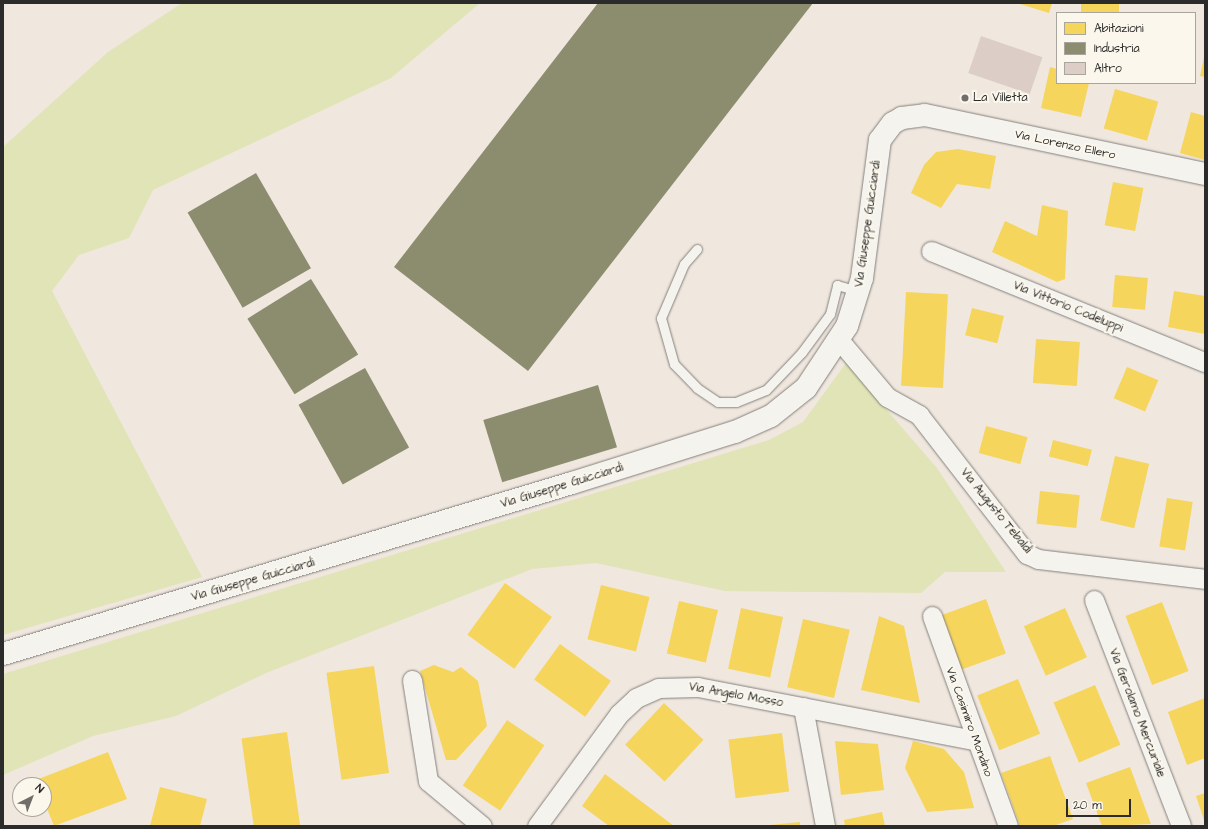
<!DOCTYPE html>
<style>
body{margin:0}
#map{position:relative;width:1208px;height:829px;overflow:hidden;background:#f0e7df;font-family:"Architects Daughter",sans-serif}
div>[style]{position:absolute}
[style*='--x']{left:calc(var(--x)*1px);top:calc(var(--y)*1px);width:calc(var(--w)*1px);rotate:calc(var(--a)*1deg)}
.green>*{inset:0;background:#e1e4b6}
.homes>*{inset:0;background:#f6d55c;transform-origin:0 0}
.industry>*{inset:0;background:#8c8c6e;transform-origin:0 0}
.building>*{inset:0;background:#dccec7;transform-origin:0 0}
.roads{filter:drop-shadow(0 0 1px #84807c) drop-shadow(0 0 1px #84807c)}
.service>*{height:9px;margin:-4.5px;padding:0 4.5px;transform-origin:4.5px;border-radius:4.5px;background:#f5f3ee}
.minor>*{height:19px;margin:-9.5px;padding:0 9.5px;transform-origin:9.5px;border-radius:9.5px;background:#f5f3ee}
.tertiary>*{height:22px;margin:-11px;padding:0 11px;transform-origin:11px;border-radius:11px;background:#f5f3ee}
.dots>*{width:11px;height:11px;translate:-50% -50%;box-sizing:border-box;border:2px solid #fbf7ec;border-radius:50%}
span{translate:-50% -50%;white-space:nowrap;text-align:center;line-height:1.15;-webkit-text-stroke:4px #fbf7ec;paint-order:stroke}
.poi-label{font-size:12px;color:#2b2b2b}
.left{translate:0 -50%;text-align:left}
.street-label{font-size:12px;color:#2b2b2b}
.frame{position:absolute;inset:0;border:4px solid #2b2b2b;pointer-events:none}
.legend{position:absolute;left:1056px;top:12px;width:140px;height:72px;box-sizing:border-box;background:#fbf7ec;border:1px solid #a8a59f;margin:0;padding:5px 7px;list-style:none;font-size:12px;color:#2b2b2b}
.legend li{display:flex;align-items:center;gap:8px;height:20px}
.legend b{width:20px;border:1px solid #a8a59f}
.north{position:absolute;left:12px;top:777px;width:40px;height:40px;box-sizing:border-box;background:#fbf7ec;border:1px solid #a8a59f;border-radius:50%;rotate:42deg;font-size:11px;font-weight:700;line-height:16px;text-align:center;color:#2b2b2b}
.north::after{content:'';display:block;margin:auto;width:14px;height:18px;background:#706d6a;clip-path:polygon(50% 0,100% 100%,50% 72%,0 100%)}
.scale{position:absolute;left:1066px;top:799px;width:65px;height:18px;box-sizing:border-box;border:2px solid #2b2b2b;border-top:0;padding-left:5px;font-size:12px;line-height:14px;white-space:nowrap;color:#2b2b2b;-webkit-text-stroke:3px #fbf7ec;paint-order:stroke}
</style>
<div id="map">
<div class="green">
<div style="clip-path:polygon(182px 3px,480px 3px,391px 78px,153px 190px,129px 238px,79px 255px,52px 291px,202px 577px,3px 635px,3px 147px,108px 52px)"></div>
<div style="clip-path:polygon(846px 363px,937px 468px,1006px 572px,945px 572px,921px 593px,725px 591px,596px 563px,532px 569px,266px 673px,176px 716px,93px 736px,3px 775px,3px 674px,769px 440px,803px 422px)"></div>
</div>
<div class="homes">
<div style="clip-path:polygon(1017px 3px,1052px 3px,1049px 13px)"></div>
<div style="left:1081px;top:3px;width:38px;height:10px"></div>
<div style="clip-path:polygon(1204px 57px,1205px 57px,1205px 77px,1200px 76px)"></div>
<div style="clip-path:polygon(1050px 67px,1057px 69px,1057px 83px,1089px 83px,1081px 117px,1041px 108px)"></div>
<div style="left:1115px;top:89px;width:45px;height:41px;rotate:16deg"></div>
<div style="clip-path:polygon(1191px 112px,1205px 116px,1205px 160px,1180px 153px)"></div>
<div style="clip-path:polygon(958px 149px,996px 156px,990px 189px,957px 184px,941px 208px,911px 193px,924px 165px,936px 152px)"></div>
<div style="left:1113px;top:182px;width:31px;height:44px;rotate:11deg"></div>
<div style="clip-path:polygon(1042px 205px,1068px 211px,1065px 279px,1057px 282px,992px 252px,1005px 221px,1037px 236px)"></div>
<div style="left:1115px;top:275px;width:33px;height:32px;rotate:5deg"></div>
<div style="clip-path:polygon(1174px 291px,1205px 296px,1205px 334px,1168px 327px)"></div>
<div style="left:906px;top:292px;width:42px;height:94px;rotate:3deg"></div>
<div style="left:972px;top:308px;width:33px;height:28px;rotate:14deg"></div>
<div style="left:1036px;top:339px;width:44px;height:44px;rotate:4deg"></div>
<div style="left:1127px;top:367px;width:34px;height:34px;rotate:23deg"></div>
<div style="left:986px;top:426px;width:43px;height:28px;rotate:15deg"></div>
<div style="left:1053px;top:440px;width:40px;height:17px;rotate:14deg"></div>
<div style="left:1115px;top:456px;width:35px;height:66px;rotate:13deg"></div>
<div style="left:1040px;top:491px;width:40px;height:33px;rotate:6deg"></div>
<div style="left:1167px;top:498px;width:26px;height:49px;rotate:9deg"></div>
<div style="left:505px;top:583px;width:58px;height:64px;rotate:36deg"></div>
<div style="left:601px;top:585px;width:50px;height:56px;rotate:14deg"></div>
<div style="left:986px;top:599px;width:58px;height:47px;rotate:70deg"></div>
<div style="left:679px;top:601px;width:40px;height:54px;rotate:13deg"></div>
<div style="left:1162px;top:602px;width:74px;height:39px;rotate:69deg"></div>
<div style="left:741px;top:608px;width:43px;height:62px;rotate:12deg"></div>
<div style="left:1065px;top:608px;width:54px;height:45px;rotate:66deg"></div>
<div style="clip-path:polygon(879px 616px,904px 626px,920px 703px,861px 690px)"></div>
<div style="left:803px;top:619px;width:48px;height:70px;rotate:13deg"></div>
<div style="left:560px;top:644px;width:63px;height:44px;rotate:36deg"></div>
<div style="clip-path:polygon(434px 665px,453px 672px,461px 667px,478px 681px,487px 726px,456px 760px,446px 760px,420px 671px)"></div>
<div style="left:374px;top:666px;width:108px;height:48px;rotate:82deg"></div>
<div style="left:1018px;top:679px;width:59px;height:44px;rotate:68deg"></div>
<div style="left:1095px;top:685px;width:65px;height:45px;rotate:67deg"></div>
<div style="clip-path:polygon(1205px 698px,1205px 758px,1187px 765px,1168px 712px)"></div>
<div style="left:664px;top:703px;width:54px;height:57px;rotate:43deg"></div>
<div style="left:507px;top:720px;width:45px;height:79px;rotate:34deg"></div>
<div style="left:287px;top:732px;width:95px;height:46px;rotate:82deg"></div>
<div style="left:782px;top:733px;width:59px;height:54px;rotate:83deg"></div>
<div style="clip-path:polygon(835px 741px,878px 744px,884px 790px,841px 795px)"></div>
<div style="clip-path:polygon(913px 741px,944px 749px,964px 772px,974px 808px,927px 812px,905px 768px)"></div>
<div style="clip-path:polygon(108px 752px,127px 799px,54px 826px,44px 801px,44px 785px,38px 785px,36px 780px)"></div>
<div style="clip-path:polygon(1050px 756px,1073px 819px,1053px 826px,1020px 826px,1001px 773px)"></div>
<div style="clip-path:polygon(1130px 767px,1151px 824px,1102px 826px,1086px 783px)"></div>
<div style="clip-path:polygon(605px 774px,674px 826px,609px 826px,582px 806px)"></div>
<div style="clip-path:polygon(160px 787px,207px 799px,200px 826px,150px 826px)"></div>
<div style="clip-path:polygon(1205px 793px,1205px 823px,1196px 796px)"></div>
<div style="clip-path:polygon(882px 812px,885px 826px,845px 826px,844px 820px)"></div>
<div style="clip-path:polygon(800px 822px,800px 826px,770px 826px,770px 825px)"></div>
</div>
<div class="industry">
<div style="clip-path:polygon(598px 3px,813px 3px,528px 371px,394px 267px)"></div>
<div style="left:256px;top:173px;width:110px;height:79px;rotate:60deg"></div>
<div style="left:311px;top:279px;width:89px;height:75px;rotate:58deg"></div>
<div style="left:365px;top:368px;width:91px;height:76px;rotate:61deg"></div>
<div style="left:598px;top:385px;width:65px;height:120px;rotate:73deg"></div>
</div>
<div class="building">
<div style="left:981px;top:36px;width:65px;height:39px;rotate:19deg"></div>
</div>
<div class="roads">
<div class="service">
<div style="--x:697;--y:249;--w:20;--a:131"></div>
<div style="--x:684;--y:264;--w:59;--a:113.1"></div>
<div style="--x:661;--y:318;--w:48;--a:74.2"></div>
<div style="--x:674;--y:364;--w:33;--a:46"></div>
<div style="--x:697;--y:388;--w:25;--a:34"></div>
<div style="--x:718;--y:402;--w:18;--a:0"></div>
<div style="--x:736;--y:402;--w:32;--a:-22"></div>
<div style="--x:766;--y:390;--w:52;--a:-46.5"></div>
<div style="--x:802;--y:352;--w:47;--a:-53.6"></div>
<div style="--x:830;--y:314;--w:30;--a:-76"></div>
<div style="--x:837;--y:285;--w:22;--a:16"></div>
</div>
<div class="minor">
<div style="--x:931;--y:251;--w:296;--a:22.1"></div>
<div style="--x:840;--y:341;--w:73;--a:50"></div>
<div style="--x:887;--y:397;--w:37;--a:29"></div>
<div style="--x:919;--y:415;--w:176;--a:52.2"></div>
<div style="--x:1027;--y:554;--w:12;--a:24"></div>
<div style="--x:1038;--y:559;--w:168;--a:6.8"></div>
<div style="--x:1094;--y:600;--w:242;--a:68.9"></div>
<div style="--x:932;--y:616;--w:223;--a:70.1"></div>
<div style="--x:412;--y:680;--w:102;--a:81"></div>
<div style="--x:428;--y:781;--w:70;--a:39.8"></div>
<div style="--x:803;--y:707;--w:121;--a:79.5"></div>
<div style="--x:537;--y:826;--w:139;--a:-53.8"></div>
<div style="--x:619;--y:714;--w:23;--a:-43"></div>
<div style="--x:636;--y:698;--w:24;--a:-24"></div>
<div style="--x:658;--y:688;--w:40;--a:-1.4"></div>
<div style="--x:698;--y:687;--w:281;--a:10.9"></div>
</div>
<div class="tertiary">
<div style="--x:3;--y:654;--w:594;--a:-16.73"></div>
<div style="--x:572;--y:483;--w:171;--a:-17.4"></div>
<div style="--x:735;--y:432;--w:39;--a:-24"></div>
<div style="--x:771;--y:416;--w:45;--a:-38.7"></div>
<div style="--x:806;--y:388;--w:74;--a:-56.5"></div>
<div style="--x:847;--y:326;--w:50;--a:-72.6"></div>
<div style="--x:862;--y:278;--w:139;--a:-82.6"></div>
<div style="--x:880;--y:140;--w:21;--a:-53"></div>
<div style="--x:893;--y:123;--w:10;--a:-29"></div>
<div style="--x:902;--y:118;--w:23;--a:-7"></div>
<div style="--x:925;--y:115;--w:286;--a:11.9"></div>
</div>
</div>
<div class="dots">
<div style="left:965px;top:98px;background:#706d6a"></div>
</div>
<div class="poi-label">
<span class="left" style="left:973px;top:98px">La Villetta</span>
</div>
<div class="street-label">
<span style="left:1065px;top:145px;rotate:12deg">Via Lorenzo Ellero</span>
<span style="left:868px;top:224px;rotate:-82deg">Via Giuseppe Guicciardi</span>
<span style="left:1068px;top:307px;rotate:22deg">Via Vittorio Codeluppi</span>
<span style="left:562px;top:486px;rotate:-17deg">Via Giuseppe Guicciardi</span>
<span style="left:996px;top:511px;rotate:51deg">Via Augusto Tebaldi</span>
<span style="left:253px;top:580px;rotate:-16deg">Via Giuseppe Guicciardi</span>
<span style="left:736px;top:695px;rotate:10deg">Via Angelo Mosso</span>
<span style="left:1137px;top:713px;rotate:69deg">Via Gerolamo Mercuriale</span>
<span style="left:969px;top:722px;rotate:70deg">Via Casimiro Mondino</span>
</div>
<div class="frame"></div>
<ul class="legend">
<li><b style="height:11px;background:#f6d55c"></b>Abitazioni</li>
<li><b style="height:11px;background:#8c8c6e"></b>Industria</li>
<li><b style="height:11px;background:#dccec7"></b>Altro</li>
</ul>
<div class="north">N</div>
<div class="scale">20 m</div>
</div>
